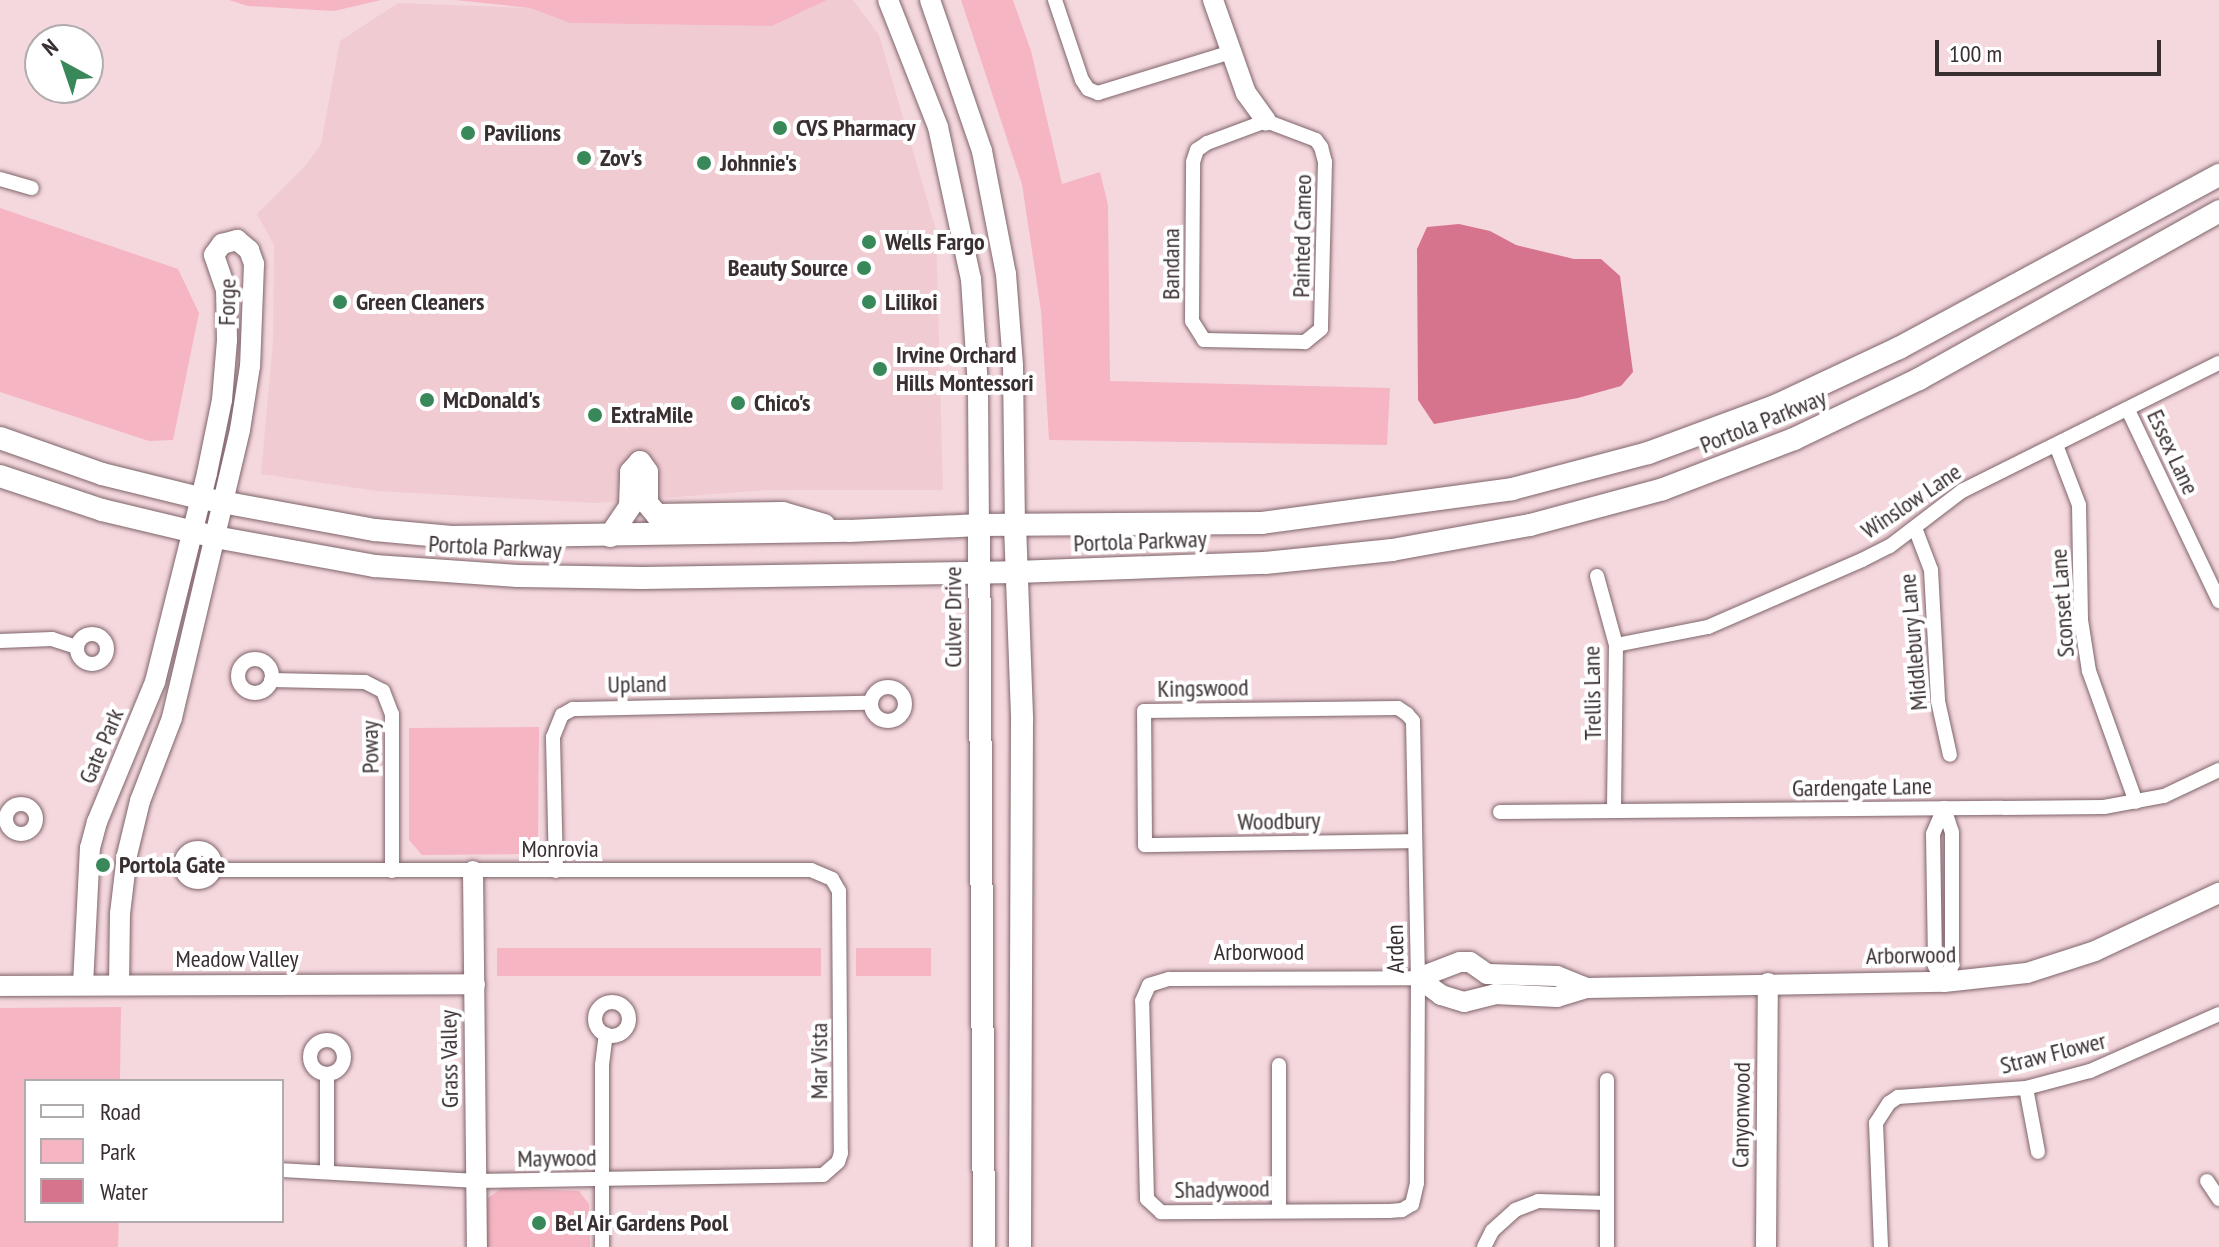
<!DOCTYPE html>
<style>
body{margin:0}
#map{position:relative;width:2219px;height:1247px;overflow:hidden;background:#f5d8de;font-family:"PT Sans Narrow",sans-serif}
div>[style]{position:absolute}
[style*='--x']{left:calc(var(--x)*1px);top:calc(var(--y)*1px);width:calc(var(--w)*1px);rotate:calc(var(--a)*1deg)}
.built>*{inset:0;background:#f0cbd2}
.green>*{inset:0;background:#f5b5c3;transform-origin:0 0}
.water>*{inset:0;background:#d6738d}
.roads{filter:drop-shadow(0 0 2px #7e656a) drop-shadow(0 0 2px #7e656a)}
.street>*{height:14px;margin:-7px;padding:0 7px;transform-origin:7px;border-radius:7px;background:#fff}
.street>.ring{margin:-7px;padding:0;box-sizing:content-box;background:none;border:14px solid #fff;border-radius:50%}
.secondary>*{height:20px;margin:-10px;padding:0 10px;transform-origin:10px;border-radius:10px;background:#fff}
.primary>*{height:22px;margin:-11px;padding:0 11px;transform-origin:11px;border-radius:11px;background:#fff}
.dots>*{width:22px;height:22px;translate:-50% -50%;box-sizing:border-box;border:4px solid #fff;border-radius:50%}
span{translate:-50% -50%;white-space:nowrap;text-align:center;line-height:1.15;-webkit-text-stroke:8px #fff;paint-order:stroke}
.poi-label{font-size:24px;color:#392e30;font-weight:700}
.left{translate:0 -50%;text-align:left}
.right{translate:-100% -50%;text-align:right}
.street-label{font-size:24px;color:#392e30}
.legend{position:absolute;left:24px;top:1079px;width:260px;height:144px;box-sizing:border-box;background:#fff;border:2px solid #b0abac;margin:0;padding:10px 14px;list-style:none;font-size:24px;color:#392e30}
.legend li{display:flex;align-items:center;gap:16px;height:40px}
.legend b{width:40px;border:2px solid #b0abac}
.north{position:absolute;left:24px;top:24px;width:80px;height:80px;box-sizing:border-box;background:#fff;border:2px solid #b0abac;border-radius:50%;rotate:320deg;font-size:22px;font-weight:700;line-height:32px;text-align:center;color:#392e30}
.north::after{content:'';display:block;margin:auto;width:28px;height:36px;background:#398859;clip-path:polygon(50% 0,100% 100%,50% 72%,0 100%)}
.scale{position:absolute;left:1935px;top:40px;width:226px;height:36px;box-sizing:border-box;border:4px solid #392e30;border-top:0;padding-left:10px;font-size:24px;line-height:28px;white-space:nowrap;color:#392e30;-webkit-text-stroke:6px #fff;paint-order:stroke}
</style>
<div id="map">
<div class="built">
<div style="clip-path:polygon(827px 0,853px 0,879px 35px,936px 230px,943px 490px,766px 490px,596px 503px,377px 491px,261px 474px,273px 342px,274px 245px,257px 214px,305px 166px,321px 144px,340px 41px,398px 3px,530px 8px,570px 23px,772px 26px)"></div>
</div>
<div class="green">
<div style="clip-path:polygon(229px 0,381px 0,334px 11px,248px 6px)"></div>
<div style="clip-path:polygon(455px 0,827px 0,772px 26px,570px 23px,530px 8px)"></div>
<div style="clip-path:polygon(961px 0,1013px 0,1031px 51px,1062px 184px,1100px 172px,1108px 205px,1110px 381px,1390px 388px,1387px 445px,1049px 440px,1041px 311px,1022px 184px)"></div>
<div style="clip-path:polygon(0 208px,178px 269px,199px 313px,173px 440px,149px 441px,0 392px)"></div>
<div style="clip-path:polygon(539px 727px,538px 838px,525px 854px,422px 855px,409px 840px,409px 728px)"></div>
<div style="left:821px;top:948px;width:28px;height:324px;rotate:90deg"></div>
<div style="left:856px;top:948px;width:75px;height:28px"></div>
<div style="clip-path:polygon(121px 1007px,120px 1081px,26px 1081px,26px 1221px,119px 1221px,118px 1247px,0 1247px,0 1008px)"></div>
<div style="clip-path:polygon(502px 1188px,579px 1191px,589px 1204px,590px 1247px,486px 1247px,485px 1200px)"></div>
</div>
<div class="water">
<div style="clip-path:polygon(1459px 224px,1490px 231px,1516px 245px,1574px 259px,1601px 259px,1620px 276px,1633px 372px,1621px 386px,1578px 398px,1434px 424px,1418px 400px,1417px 249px,1427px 227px)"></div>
</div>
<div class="roads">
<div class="street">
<div style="--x:1055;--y:0;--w:84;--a:71.4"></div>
<div style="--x:1082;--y:80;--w:11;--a:56"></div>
<div style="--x:1088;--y:89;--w:11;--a:22"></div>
<div style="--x:1098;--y:93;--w:139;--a:-17.1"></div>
<div style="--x:1266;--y:121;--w:53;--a:20.8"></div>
<div style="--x:1316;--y:140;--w:9;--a:54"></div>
<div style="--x:1321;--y:147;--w:16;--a:75"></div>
<div style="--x:1325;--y:162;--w:167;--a:91.4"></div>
<div style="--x:1321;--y:329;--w:21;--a:141"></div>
<div style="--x:1305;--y:342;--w:101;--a:-178.9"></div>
<div style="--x:1204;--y:340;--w:22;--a:-122"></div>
<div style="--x:1192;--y:321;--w:159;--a:-89.6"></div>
<div style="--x:1193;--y:162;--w:13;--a:-72"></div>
<div style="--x:1197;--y:150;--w:12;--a:-35"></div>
<div style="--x:1207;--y:143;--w:63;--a:-20.4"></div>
<div style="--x:0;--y:179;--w:33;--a:16"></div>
<div style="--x:2128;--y:410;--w:212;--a:64.5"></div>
<div style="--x:2056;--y:445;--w:64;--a:69"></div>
<div style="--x:2079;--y:505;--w:115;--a:89"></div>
<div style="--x:2081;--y:620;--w:52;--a:81.1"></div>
<div style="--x:2089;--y:671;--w:139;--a:70.3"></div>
<div style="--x:1915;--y:528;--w:45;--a:69.1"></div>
<div style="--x:1931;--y:570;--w:131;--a:86.9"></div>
<div style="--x:1938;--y:701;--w:55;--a:77.5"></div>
<div style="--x:1597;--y:576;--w:72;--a:74.6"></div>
<div style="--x:1616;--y:645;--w:166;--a:90.7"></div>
<div class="ring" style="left:77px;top:634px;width:16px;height:16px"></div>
<div style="--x:0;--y:641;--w:52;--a:-2.2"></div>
<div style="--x:52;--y:639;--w:26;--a:18"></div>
<div style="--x:1616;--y:645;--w:94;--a:-11.1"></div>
<div style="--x:1708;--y:627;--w:168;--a:-23.5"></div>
<div style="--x:1862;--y:560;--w:31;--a:-27"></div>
<div style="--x:1890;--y:546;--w:91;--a:-37.4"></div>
<div style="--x:1962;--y:491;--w:287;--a:-26.5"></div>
<div class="ring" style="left:238px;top:659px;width:20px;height:20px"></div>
<div style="--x:271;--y:680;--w:94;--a:1.2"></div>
<div style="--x:365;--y:682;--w:20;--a:27"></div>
<div style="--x:383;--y:691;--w:25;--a:69"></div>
<div style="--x:392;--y:714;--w:157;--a:90"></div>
<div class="ring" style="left:871px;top:687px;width:20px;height:20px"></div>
<div class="ring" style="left:6px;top:804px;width:16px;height:16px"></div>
<div style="--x:1944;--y:808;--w:28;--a:113"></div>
<div style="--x:1933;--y:834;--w:132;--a:89.1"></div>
<div style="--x:1935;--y:966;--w:18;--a:61"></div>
<div style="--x:1944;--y:808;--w:25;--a:72"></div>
<div style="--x:1952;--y:832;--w:133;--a:90"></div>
<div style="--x:1952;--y:965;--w:19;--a:115"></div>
<div style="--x:1500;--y:812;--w:604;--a:-0.47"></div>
<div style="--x:2104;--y:807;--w:61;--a:-10.4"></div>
<div style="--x:2164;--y:796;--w:61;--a:-25.3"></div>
<div style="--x:1414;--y:841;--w:269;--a:179.1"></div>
<div style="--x:1145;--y:845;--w:134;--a:-90.4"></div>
<div style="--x:1144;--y:711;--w:254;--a:-0.7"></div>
<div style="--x:1398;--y:708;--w:11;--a:34"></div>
<div style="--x:1407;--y:714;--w:9;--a:49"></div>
<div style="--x:1413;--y:721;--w:257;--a:88.9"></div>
<div style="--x:1418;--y:978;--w:205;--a:90.3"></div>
<div style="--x:1417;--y:1183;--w:22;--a:103"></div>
<div style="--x:1412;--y:1204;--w:12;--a:149"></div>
<div style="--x:1402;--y:1210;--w:13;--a:176"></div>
<div style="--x:1389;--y:1211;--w:228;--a:179.7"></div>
<div style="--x:1161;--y:1212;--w:19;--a:-137"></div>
<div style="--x:1147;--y:1199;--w:198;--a:-91.4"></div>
<div style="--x:1142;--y:1001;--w:17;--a:-66"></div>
<div style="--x:1149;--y:985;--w:21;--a:-17"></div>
<div style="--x:1169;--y:979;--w:249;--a:-0.2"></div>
<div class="ring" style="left:181px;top:848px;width:20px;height:20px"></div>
<div style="--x:214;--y:870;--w:597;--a:0"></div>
<div style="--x:811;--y:870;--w:23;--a:23"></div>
<div style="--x:832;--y:879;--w:14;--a:60"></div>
<div style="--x:839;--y:891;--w:262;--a:89.6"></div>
<div style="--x:841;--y:1153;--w:9;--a:108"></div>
<div style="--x:838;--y:1162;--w:20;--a:139"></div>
<div style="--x:823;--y:1175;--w:346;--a:179"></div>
<div style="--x:477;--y:1181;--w:195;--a:-176.8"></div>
<div style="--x:556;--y:871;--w:134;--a:-91.3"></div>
<div style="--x:553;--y:737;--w:24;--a:-68"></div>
<div style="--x:562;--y:715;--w:13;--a:-29"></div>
<div style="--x:573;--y:709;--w:298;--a:-1.2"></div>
<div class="ring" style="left:595px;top:1002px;width:20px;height:20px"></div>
<div class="ring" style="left:310px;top:1040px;width:20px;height:20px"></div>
<div style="--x:1279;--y:1065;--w:145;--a:90"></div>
<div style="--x:327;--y:1074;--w:96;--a:90"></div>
<div style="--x:2026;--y:1088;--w:65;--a:79.4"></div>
<div style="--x:2207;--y:1181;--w:22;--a:56"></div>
<div style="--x:602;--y:1247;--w:182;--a:-90"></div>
<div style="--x:602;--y:1065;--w:31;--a:-83"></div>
<div style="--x:1484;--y:1247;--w:18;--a:-63"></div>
<div style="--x:1492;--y:1231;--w:31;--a:-42"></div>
<div style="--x:1515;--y:1210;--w:25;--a:-21"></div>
<div style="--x:1538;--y:1201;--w:69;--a:1.7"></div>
<div style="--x:1607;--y:1247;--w:167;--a:-90"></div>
<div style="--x:1881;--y:1247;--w:124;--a:-92.3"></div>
<div style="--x:1876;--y:1123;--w:24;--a:-57"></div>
<div style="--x:1889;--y:1103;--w:11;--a:-34"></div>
<div style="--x:1898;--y:1097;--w:128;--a:-4"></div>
<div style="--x:2026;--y:1088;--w:66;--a:-14.9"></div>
<div style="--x:2090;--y:1071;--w:141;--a:-23.8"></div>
</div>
<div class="secondary">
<div style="--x:888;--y:0;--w:136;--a:68.5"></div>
<div style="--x:938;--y:127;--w:156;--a:77.8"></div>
<div style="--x:971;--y:279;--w:109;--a:86.3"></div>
<div style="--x:978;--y:388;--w:137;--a:89.6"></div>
<div style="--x:930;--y:0;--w:160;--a:71"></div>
<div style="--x:982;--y:151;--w:125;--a:79"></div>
<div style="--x:1006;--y:274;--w:92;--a:85.6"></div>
<div style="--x:1013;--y:366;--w:159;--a:89.3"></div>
<div style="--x:1213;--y:0;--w:99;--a:70.5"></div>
<div style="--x:1246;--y:93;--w:34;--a:54"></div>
<div style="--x:473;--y:871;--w:376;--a:89.4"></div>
<div style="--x:1418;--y:978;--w:29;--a:36"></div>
<div style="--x:1441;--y:995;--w:24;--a:17"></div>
<div style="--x:1464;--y:1002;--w:32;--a:-14"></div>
<div style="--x:1495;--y:994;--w:62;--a:2.8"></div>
<div style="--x:1557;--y:997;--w:31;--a:-17"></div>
<div style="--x:1587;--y:988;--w:357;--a:-1"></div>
<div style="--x:1944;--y:982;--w:83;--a:-6.2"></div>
<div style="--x:2027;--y:973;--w:71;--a:-17.9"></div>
<div style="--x:2095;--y:951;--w:137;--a:-25.1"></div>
<div style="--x:1418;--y:978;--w:45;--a:-20.9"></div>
<div style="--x:1460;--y:962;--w:10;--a:0"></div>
<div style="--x:1470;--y:962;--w:21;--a:35"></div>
<div style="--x:1487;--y:974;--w:70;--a:1.6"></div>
<div style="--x:1557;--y:976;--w:32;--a:22"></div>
<div style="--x:83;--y:985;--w:137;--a:-87.1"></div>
<div style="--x:90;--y:848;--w:27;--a:-75"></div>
<div style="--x:97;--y:822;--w:152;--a:-67.5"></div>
<div style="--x:155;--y:682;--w:215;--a:-76"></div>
<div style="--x:207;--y:473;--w:75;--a:-78.4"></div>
<div style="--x:222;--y:400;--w:60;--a:-85.2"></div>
<div style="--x:227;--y:340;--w:50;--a:-91.1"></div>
<div style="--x:226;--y:290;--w:37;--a:-109"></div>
<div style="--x:214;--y:255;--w:14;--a:-54"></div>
<div style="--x:222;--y:244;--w:16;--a:-15"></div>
<div style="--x:237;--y:240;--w:16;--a:40"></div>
<div style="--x:249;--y:250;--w:15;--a:70"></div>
<div style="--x:254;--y:264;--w:102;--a:92.2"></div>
<div style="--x:250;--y:366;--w:65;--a:98.9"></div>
<div style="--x:240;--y:430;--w:296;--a:103.3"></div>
<div style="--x:172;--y:718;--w:89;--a:111.1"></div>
<div style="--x:140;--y:801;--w:56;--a:103.5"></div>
<div style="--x:127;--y:855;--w:59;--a:96.8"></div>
<div style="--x:120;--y:914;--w:71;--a:90.8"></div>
<div style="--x:0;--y:986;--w:475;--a:-0.2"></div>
<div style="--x:1766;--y:1247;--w:264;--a:-89.6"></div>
</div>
<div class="primary">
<div style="--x:0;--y:438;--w:108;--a:19.4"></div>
<div style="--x:102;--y:474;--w:101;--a:13.8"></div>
<div style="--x:200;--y:498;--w:178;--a:10.4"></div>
<div style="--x:375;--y:530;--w:77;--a:5.2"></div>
<div style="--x:452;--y:537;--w:397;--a:-0.9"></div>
<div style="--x:849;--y:531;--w:130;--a:-2.6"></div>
<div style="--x:979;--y:525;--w:283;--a:-0.4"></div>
<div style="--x:1262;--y:523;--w:252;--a:-7.7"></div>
<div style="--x:1512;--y:489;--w:141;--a:-14.8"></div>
<div style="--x:1648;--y:453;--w:135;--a:-20.3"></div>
<div style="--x:1775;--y:406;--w:137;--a:-25.1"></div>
<div style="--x:1899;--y:348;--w:364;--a:-28.4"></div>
<div style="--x:0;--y:476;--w:108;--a:18.4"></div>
<div style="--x:102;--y:510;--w:116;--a:13.4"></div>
<div style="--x:215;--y:537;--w:163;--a:10.3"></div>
<div style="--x:375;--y:566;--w:143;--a:4"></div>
<div style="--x:518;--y:576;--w:124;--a:0.9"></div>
<div style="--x:642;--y:578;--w:374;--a:-0.9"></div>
<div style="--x:1016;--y:572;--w:249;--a:-2.1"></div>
<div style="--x:1265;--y:563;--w:128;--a:-5.8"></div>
<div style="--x:1392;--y:550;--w:140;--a:-10.3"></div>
<div style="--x:1530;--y:525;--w:138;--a:-15.1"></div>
<div style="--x:1663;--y:489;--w:140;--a:-20.9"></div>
<div style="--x:1794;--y:439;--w:139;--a:-25.6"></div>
<div style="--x:1919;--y:379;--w:344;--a:-29.2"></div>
<div style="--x:979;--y:525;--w:722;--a:89.6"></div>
<div style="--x:1015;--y:525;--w:195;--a:87.9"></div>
<div style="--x:1022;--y:720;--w:527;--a:90.22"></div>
<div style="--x:610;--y:536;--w:36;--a:-56"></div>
<div style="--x:630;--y:506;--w:34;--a:-88"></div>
<div style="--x:631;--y:472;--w:13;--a:-48"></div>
<div style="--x:640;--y:462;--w:12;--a:55"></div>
<div style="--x:647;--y:472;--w:31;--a:90"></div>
<div style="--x:647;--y:503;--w:16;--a:50"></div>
<div style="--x:657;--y:515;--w:126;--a:-0.9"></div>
<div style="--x:783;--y:513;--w:43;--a:16.3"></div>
</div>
</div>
<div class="dots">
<div style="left:780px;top:128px;background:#398859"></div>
<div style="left:468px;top:133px;background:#398859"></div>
<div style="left:584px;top:158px;background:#398859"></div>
<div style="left:704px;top:163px;background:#398859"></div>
<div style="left:869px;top:242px;background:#398859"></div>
<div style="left:864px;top:268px;background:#398859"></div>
<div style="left:340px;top:302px;background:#398859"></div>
<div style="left:869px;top:302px;background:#398859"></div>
<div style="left:880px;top:369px;background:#398859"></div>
<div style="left:427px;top:400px;background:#398859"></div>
<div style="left:738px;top:403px;background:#398859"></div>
<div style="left:595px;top:415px;background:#398859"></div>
<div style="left:103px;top:865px;background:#398859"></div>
<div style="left:539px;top:1223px;background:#398859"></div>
</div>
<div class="poi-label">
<span class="left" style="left:796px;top:128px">CVS Pharmacy</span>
<span class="left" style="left:484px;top:133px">Pavilions</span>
<span class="left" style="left:600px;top:158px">Zov's</span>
<span class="left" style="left:720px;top:163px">Johnnie's</span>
<span class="left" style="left:885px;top:242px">Wells Fargo</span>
<span class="right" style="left:848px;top:268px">Beauty Source</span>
<span class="left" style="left:356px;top:302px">Green Cleaners</span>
<span class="left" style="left:885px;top:302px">Lilikoi</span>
<span class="left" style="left:896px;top:369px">Irvine Orchard<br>Hills Montessori</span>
<span class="left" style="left:443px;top:400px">McDonald's</span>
<span class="left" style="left:754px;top:403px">Chico's</span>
<span class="left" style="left:611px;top:415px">ExtraMile</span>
<span class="left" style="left:119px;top:865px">Portola Gate</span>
<span class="left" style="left:555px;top:1223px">Bel Air Gardens Pool</span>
</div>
<div class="street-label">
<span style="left:1302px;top:236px;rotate:-89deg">Painted Cameo</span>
<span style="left:1171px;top:264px;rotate:-90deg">Bandana</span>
<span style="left:227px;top:302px;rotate:-89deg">Forge</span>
<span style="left:1763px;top:421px;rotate:-22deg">Portola Parkway</span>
<span style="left:2173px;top:452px;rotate:65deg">Essex Lane</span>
<span style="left:1911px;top:501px;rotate:-34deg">Winslow Lane</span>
<span style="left:1140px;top:541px;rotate:-2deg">Portola Parkway</span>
<span style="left:495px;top:547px;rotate:3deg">Portola Parkway</span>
<span style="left:2062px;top:603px;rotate:-94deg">Sconset Lane</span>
<span style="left:953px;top:617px;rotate:-90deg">Culver Drive</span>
<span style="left:1913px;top:642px;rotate:-95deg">Middlebury Lane</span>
<span style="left:637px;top:684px;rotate:-1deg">Upland</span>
<span style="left:1203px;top:688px;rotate:-1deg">Kingswood</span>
<span style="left:1592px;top:693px;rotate:-91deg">Trellis Lane</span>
<span style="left:101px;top:746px;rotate:-67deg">Gate Park</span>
<span style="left:370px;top:747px;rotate:-91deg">Poway</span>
<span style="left:1862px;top:787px;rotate:-1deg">Gardengate Lane</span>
<span style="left:1279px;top:821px;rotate:-1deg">Woodbury</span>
<span style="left:560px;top:849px">Monrovia</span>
<span style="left:1395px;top:949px;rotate:-91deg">Arden</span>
<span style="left:1259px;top:952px">Arborwood</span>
<span style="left:1911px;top:955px;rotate:-1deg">Arborwood</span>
<span style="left:237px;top:959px">Meadow Valley</span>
<span style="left:2053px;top:1053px;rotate:-14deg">Straw Flower</span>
<span style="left:449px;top:1059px;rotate:-91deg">Grass Valley</span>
<span style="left:819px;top:1061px;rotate:-90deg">Mar Vista</span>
<span style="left:1741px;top:1115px;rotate:-89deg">Canyonwood</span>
<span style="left:557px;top:1158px;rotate:-1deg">Maywood</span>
<span style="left:1222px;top:1189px;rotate:-1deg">Shadywood</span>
</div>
<ul class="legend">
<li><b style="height:10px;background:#fff"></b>Road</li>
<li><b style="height:22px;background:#f5b5c3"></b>Park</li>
<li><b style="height:22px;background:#d6738d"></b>Water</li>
</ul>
<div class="north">N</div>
<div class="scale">100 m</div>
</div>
